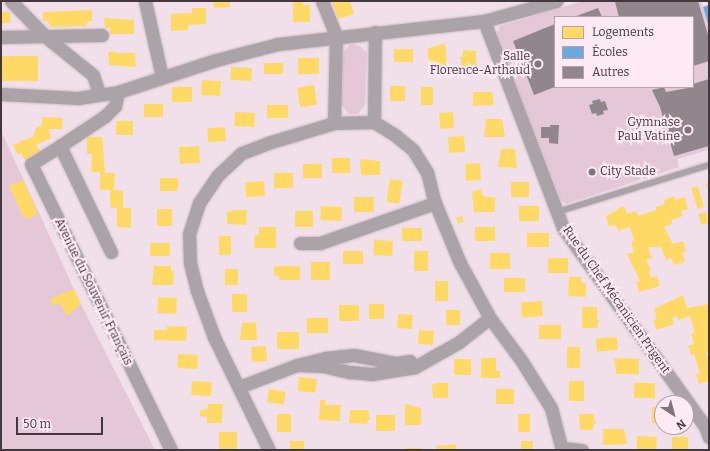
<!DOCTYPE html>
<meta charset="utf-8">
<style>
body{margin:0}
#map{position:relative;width:710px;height:451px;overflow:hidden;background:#f1e0e9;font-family:Bitter,serif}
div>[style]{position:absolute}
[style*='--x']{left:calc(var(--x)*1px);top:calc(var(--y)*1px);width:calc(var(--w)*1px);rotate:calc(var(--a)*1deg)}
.green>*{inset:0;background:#e5c8d8}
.homes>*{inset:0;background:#ffd966;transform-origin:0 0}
.schools>*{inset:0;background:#6fa8dc}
.building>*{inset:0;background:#92868d}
.roads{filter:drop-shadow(0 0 1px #c9bdc4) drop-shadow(0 0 1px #c9bdc4)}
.lane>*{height:6px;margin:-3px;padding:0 3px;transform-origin:3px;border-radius:3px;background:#aca3a8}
.street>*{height:13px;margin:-6.5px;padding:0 6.5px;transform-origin:6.5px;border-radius:6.5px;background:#aca3a8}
.dots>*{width:11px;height:11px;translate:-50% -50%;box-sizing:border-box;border:2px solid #fdeaf4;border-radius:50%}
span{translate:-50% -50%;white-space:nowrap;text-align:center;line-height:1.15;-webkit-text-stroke:4px #fdeaf4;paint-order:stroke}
.poi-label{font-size:12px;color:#44383f}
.right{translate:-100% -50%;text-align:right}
.left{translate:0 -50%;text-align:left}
.street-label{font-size:12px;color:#44383f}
.frame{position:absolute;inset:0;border:2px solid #44383f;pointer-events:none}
.legend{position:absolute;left:554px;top:16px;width:140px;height:72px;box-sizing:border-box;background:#fdeaf4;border:1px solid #b3a3ac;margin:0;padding:5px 7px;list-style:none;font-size:12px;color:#44383f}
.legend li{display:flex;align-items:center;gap:8px;height:20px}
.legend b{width:20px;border:1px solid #b3a3ac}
.north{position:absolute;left:654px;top:395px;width:40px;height:40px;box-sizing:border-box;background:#fdeaf4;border:1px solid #b3a3ac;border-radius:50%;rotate:144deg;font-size:11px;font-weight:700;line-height:16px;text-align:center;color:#44383f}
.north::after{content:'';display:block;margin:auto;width:14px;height:18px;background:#81737a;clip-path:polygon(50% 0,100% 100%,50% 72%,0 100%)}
.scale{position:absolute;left:16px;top:417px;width:87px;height:18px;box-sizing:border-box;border:2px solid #44383f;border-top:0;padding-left:5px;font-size:12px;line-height:14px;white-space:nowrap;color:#44383f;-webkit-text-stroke:3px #fdeaf4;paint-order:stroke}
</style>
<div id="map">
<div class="green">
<div style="clip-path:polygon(evenodd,583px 1px,701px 1px,709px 28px,709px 150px,677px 159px,679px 167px,566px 204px,560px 199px,496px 35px,500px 26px,583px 1px,555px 17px,693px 17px,693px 87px,555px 87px,555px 17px)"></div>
<div style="clip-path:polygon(351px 44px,360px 46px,367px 53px,365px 105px,358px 114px,348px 114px,341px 103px,343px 52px)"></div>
<div style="clip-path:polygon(1px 131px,81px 304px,155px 450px,1px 450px)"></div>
</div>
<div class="homes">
<div style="clip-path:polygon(213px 1px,230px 1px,230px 7px,214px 8px)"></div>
<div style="clip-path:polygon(293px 1px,303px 1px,303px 5px,310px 5px,310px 22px,293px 22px)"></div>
<div style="clip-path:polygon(332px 1px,350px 1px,354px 14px,338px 19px)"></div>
<div style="clip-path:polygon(192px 8px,206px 8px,206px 24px,188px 25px,188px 30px,171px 31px,171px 14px,192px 13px)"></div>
<div style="clip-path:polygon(92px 10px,92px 21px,88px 21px,86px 26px,50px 27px,48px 21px,43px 21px,43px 12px)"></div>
<div style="clip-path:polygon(1px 12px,10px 12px,10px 23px,3px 23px,1px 26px)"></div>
<div style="clip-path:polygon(104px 18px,134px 20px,134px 34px,110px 34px,110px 28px,105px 28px)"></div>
<div style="clip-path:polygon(445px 43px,448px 72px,430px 71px,427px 49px)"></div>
<div style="left:394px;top:49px;width:19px;height:13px"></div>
<div style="clip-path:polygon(463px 50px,476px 51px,476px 72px,463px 72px,460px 57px,463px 57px)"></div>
<div style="clip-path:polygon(114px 51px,114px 53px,135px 53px,136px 67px,109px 65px,108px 52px)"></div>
<div style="left:38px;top:56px;width:25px;height:37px;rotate:90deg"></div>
<div style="left:298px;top:58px;width:21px;height:16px"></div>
<div style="left:264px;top:63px;width:19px;height:11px"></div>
<div style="left:231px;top:67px;width:21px;height:13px;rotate:3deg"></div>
<div style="left:202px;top:80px;width:19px;height:15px;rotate:3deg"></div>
<div style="left:314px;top:85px;width:20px;height:17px;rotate:81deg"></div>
<div style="left:390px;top:86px;width:15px;height:15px"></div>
<div style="left:172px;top:87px;width:20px;height:15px"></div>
<div style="left:421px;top:87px;width:12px;height:18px"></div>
<div style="clip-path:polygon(473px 92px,492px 92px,494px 105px,473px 106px)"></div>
<div style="left:144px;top:104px;width:19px;height:13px"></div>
<div style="left:288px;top:105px;width:13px;height:21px;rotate:90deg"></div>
<div style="left:235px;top:112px;width:20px;height:14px;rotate:3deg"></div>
<div style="left:453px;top:112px;width:16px;height:14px;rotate:86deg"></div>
<div style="clip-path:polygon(42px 117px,63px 118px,62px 129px,49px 129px,51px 138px,36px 145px,40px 151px,25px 160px,21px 153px,18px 155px,13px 145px,34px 136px,36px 128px,42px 125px)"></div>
<div style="clip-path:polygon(486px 119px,502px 119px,505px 137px,484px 137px)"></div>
<div style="left:116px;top:121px;width:17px;height:14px"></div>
<div style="left:225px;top:127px;width:14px;height:18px;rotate:86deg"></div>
<div style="left:464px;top:136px;width:16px;height:16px;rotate:86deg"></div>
<div style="clip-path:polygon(87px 137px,102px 137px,105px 173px,115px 173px,114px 190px,123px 191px,123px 208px,131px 208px,131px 228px,117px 227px,117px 208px,110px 207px,110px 190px,100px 190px,100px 172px,91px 172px,92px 154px,87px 154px)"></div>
<div style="left:199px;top:146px;width:17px;height:20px;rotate:87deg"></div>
<div style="clip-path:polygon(501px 149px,515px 149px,517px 168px,498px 167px)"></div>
<div style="left:332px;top:158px;width:18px;height:15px"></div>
<div style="clip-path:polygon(360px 159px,380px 161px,380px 175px,361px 175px)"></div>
<div style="left:480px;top:163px;width:17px;height:15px;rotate:87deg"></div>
<div style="left:303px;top:164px;width:19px;height:14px"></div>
<div style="left:274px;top:173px;width:19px;height:15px"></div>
<div style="left:160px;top:178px;width:18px;height:13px"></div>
<div style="left:390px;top:179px;width:13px;height:23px;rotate:9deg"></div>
<div style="clip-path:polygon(23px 180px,38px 214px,29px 218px,24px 218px,9px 186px)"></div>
<div style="left:264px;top:181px;width:15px;height:19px;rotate:86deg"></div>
<div style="left:511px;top:182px;width:18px;height:15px"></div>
<div style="clip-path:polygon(709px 183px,709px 193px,706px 184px)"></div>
<div style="left:698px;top:186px;width:22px;height:7px;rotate:74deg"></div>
<div style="clip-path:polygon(481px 189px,483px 196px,495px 198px,495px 212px,474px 212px,472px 192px)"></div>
<div style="clip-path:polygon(674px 196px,675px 200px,685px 197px,688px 209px,681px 211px,683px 216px,671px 220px,672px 224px,664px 227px,673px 244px,683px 241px,686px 251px,682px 253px,685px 262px,674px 265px,671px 258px,666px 260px,661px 247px,648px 247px,652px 258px,646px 260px,651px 270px,649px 271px,651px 278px,657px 276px,660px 286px,639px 292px,636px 282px,640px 281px,627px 254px,634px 252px,631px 242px,634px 241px,630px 227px,618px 231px,616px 225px,609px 227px,606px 216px,624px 206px,627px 214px,636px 211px,638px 216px,656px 210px,656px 207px,665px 204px,664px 200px)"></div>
<div style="left:354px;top:197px;width:20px;height:15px"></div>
<div style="left:321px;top:206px;width:21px;height:14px;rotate:3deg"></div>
<div style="left:539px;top:206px;width:15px;height:20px;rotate:90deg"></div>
<div style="left:157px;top:209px;width:15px;height:17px"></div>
<div style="clip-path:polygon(236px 210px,247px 210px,246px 225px,227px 224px,227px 212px)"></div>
<div style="left:295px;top:211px;width:18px;height:16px"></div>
<div style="left:706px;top:212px;width:11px;height:8px;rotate:75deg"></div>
<div style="left:462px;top:216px;width:6px;height:6px;rotate:72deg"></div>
<div style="clip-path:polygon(259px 227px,276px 227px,276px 248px,254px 248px,255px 235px,259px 235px)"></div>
<div style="left:475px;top:227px;width:20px;height:14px"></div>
<div style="left:402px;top:228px;width:20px;height:13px"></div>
<div style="left:527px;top:233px;width:22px;height:14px"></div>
<div style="left:219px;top:236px;width:12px;height:19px"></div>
<div style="left:374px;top:240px;width:19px;height:15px;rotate:3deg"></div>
<div style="left:150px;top:243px;width:20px;height:13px"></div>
<div style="left:343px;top:251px;width:20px;height:13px"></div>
<div style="left:414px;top:251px;width:14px;height:20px"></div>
<div style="left:490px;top:253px;width:20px;height:16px"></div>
<div style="left:548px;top:258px;width:20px;height:15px"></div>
<div style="left:311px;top:262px;width:19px;height:18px"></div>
<div style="clip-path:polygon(154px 266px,171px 266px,171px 271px,174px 271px,173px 285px,152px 285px)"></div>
<div style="clip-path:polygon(279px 266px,300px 266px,300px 280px,279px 280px,279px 275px,274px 276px,274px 267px)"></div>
<div style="left:225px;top:269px;width:13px;height:16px"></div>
<div style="clip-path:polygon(569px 277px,581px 277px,581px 283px,586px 283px,586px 297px,568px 296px)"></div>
<div style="left:525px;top:278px;width:14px;height:21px;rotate:90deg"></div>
<div style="left:435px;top:281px;width:13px;height:20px"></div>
<div style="clip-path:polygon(74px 289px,81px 304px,67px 316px,60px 303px,53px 306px,50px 299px)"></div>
<div style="left:232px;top:294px;width:15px;height:18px"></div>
<div style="clip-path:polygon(683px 295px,687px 308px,709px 304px,709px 352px,706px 353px,709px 358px,709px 381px,699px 384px,696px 374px,700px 373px,694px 354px,691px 355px,688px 346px,694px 344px,691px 334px,695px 333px,690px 316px,678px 320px,677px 316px,672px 318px,674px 324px,657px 330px,653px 320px,657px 319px,654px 309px)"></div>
<div style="left:158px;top:297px;width:19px;height:16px;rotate:3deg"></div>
<div style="left:542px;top:301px;width:15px;height:21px;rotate:86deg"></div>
<div style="left:369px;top:304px;width:15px;height:15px"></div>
<div style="left:339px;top:305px;width:20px;height:16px"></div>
<div style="clip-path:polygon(582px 307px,597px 307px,597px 320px,599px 320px,597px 328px,582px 328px)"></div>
<div style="left:446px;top:310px;width:14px;height:15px"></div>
<div style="left:398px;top:314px;width:15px;height:14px;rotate:4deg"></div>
<div style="left:307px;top:318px;width:21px;height:15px"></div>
<div style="clip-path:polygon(256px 322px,257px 340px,240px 340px,242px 323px)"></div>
<div style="left:561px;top:325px;width:14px;height:22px;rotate:90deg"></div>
<div style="clip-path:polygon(167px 326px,187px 327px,186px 341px,154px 340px,154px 330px,167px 330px)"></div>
<div style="left:419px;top:330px;width:15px;height:14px;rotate:4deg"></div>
<div style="left:277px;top:332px;width:22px;height:17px"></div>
<div style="left:617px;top:337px;width:13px;height:21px;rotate:86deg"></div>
<div style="left:266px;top:346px;width:15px;height:15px;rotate:86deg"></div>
<div style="left:567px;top:347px;width:13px;height:21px"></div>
<div style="left:178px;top:354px;width:20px;height:14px;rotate:3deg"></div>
<div style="clip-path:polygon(481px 358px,496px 358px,496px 371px,500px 371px,500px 378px,481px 378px)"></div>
<div style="clip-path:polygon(614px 358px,639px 359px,639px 374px,616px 374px)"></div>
<div style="left:471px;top:359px;width:16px;height:17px;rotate:90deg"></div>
<div style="left:299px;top:377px;width:18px;height:14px;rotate:6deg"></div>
<div style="left:192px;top:381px;width:20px;height:14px;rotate:3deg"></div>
<div style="left:569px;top:381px;width:15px;height:20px"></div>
<div style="clip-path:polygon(439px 383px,448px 383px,448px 398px,433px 398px,432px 384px)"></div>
<div style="left:634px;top:383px;width:21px;height:15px"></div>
<div style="left:269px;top:389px;width:17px;height:13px;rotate:10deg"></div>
<div style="left:496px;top:389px;width:18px;height:15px"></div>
<div style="clip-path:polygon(320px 400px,326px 400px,325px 405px,341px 405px,340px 421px,319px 420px)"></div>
<div style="clip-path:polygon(208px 404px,223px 404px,222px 423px,207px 423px,207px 417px,200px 416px,200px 411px,207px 409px)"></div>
<div style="clip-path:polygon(405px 404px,421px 408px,421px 425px,405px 425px)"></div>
<div style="left:652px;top:407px;width:10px;height:16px"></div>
<div style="clip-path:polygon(350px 410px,368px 410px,370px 420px,368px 420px,367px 424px,349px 423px)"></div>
<div style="left:277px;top:414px;width:14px;height:18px"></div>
<div style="left:518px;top:414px;width:12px;height:18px"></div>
<div style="clip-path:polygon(579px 414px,593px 414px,596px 424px,593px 424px,593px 430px,580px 430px)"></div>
<div style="left:376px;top:415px;width:19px;height:16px"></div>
<div style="clip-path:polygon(603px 429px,624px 429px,627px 444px,603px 445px)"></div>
<div style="left:219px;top:432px;width:18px;height:18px"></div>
<div style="left:637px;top:436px;width:20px;height:14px;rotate:3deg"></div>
<div style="left:672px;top:437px;width:16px;height:13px"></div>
<div style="left:290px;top:441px;width:14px;height:9px"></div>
<div style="left:521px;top:441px;width:12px;height:9px"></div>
<div style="clip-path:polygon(456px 444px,456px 450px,436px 450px,436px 446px)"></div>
<div style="left:405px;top:448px;width:17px;height:2px"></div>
</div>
<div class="schools">
<div style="clip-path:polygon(709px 5px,709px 27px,703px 7px)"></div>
</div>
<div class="building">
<div style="clip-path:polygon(617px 1px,698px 1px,709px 38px,709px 61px,693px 66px,693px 17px,619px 17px,615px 2px)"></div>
<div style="clip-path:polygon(598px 8px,602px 17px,574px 17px)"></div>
<div style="clip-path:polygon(555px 24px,555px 87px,534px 95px,513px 41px)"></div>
<div style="clip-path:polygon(709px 79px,709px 146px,674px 156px,660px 107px,652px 90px,664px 87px,666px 92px,693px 87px,693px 84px)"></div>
<div style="clip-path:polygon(600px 99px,601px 102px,605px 101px,608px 110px,603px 111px,604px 114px,597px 116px,596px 113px,592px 114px,589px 105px,593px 104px,592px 101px)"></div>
<div style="clip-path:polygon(550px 125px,559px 125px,558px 144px,549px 143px,549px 138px,541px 138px,541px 127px,550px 127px)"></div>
</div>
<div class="roads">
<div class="lane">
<div style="--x:557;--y:212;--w:159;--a:-17.2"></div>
</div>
<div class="street">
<div style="--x:11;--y:1;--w:50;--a:45.8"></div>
<div style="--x:46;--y:37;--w:60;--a:39"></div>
<div style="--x:93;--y:75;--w:20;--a:72"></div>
<div style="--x:145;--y:1;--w:78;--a:77.4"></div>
<div style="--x:322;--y:1;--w:38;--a:68"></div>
<div style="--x:336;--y:36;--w:87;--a:91.3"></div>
<div style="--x:484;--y:21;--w:222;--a:69.1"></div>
<div style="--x:563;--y:228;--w:244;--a:54.4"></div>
<div style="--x:705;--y:426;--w:12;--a:70"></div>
<div style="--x:1;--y:37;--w:101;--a:-1.1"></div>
<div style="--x:1;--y:94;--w:77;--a:3"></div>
<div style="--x:78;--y:98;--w:40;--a:-8.5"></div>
<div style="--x:374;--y:122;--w:26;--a:32"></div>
<div style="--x:396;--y:136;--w:22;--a:39"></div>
<div style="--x:413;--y:150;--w:26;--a:58"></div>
<div style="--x:427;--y:172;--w:32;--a:76"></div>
<div style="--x:435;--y:203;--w:65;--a:67.4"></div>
<div style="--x:460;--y:263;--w:63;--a:61.4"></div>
<div style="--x:490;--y:318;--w:52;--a:53.6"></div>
<div style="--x:521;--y:360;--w:57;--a:58"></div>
<div style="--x:551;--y:408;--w:43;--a:75.3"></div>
<div style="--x:374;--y:122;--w:90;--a:-89.4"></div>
<div style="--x:60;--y:146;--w:34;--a:148"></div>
<div style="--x:31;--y:164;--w:318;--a:63.9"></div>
<div style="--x:300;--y:243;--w:20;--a:0"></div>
<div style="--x:320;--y:243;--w:122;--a:-19.2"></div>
<div style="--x:111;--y:252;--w:118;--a:-115.7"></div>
<div style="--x:60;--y:146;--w:54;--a:-33.7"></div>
<div style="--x:105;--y:116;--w:14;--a:-45"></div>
<div style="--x:115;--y:106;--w:14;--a:-78"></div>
<div style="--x:118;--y:92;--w:103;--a:-18.1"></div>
<div style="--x:216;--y:60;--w:64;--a:-14.5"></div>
<div style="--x:278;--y:44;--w:207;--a:-6.4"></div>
<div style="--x:484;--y:21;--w:75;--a:-15.5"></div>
<div style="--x:297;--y:365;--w:26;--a:2"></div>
<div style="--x:323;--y:366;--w:28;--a:13"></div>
<div style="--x:350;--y:372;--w:22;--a:5"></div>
<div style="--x:372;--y:374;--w:44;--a:-9.2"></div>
<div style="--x:415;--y:367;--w:51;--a:-29.6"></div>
<div style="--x:459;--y:342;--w:39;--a:-38"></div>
<div style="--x:239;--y:387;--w:62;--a:-20.8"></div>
<div style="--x:297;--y:365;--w:29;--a:-14"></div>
<div style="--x:325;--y:358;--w:29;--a:-6"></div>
<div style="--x:354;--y:355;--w:43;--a:10.8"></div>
<div style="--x:396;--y:363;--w:14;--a:-8"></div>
<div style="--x:562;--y:448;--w:20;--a:6"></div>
<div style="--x:269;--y:450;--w:126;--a:-116"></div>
<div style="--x:214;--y:337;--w:49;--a:-110.3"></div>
<div style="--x:197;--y:291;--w:30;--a:-104"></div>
<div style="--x:190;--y:262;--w:28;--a:-92"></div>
<div style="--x:189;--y:234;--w:33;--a:-72"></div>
<div style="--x:199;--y:203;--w:32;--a:-56"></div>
<div style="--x:217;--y:176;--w:34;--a:-43"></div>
<div style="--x:242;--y:153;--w:31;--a:-21"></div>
<div style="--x:271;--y:142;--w:66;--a:-16.8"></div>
<div style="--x:334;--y:123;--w:40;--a:-1.4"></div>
</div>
</div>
<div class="dots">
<div style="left:538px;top:64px;background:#81737a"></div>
<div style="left:688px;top:130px;background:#81737a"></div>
<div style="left:592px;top:172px;background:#81737a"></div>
</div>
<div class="poi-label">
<span class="right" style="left:530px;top:64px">Salle<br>Florence-Arthaud</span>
<span class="right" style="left:680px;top:130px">Gymnase<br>Paul Vatine</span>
<span class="left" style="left:600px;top:172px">City Stade</span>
</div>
<div class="street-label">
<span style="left:93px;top:292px;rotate:64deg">Avenue du Souvenir Français</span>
<span style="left:616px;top:300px;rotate:55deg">Rue du Chef Mécanicien Prigent</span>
</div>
<div class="frame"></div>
<ul class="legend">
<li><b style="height:11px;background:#ffd966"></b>Logements</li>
<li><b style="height:11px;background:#6fa8dc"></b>Écoles</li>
<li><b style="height:11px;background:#92868d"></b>Autres</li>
</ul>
<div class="north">N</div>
<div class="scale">50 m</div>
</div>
